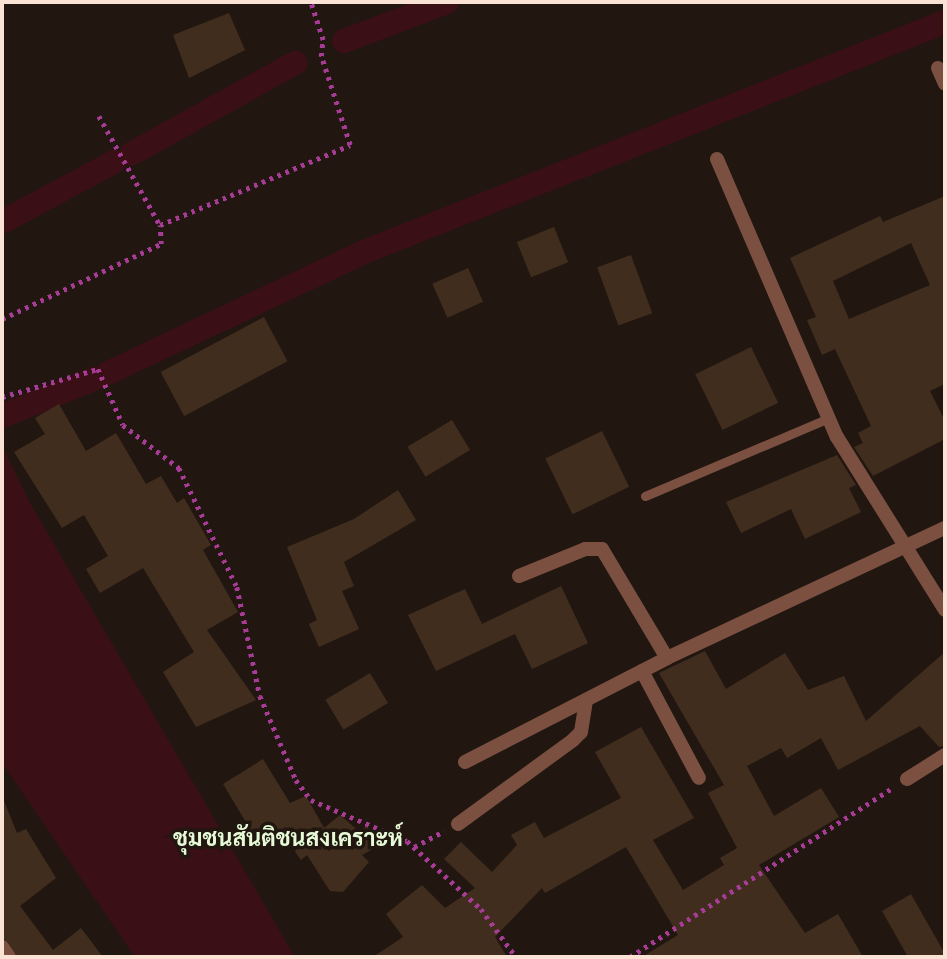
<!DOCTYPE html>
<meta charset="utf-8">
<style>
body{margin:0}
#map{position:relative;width:947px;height:959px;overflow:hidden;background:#211710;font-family:Mulish,Sarabun,sans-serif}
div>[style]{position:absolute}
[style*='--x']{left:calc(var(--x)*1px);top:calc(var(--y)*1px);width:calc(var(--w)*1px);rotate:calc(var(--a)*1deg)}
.water>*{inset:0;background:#3b0f16}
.canal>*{height:24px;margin:-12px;padding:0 12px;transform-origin:12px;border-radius:12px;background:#3b0f16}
.building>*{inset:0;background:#402d1e;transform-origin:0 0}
.path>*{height:4.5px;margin-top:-2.25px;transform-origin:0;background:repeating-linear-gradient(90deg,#a73c96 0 3.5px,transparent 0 8.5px)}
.lane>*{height:9px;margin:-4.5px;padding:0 4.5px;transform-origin:4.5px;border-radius:4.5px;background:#7b5041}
.street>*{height:14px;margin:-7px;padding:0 7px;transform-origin:7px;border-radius:7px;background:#7b5041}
span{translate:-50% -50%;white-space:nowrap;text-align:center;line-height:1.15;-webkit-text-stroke:7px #211710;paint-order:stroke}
.neighbourhood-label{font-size:23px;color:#e6fad7;font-weight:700}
.frame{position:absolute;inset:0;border:4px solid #fae2d5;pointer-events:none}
</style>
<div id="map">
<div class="water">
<div style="clip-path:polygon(2px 445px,30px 503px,295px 957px,135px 957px,2px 763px)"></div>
</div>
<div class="canal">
<div style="--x:344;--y:41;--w:110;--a:-20.7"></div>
<div style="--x:131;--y:154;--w:188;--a:-29"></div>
<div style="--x:2;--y:222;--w:127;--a:-28.2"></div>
<div style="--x:108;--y:373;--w:283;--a:-25.3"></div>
<div style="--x:364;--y:252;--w:625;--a:-21.6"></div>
<div style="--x:2;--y:416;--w:99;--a:-21.9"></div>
</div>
<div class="building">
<div style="clip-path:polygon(229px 13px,245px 50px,189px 78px,173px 35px)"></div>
<div style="clip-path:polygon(evenodd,945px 196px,945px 384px,930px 391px,945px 421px,945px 439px,873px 476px,854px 447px,863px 443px,858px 433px,871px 426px,835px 349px,822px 355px,807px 320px,816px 317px,790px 258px,880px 216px,883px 222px,945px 196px,911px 243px,930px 285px,849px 319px,833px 281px,911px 243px)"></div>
<div style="left:554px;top:227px;width:38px;height:40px;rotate:68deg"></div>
<div style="left:631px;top:255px;width:62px;height:36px;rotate:70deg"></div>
<div style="left:468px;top:268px;width:37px;height:39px;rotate:66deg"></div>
<div style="left:264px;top:317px;width:50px;height:117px;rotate:62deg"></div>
<div style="left:751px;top:347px;width:62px;height:62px;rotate:64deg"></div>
<div style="clip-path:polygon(59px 404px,86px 451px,116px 433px,146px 484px,161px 476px,177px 503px,184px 498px,211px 545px,203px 550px,238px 612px,207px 630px,256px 700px,196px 727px,163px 672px,194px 652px,143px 568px,100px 593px,86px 569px,108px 556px,84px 515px,62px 528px,14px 452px,45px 434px,35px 418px)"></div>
<div style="left:452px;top:420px;width:35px;height:52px;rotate:59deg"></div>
<div style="left:602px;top:431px;width:62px;height:63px;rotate:64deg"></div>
<div style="clip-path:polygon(837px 455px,856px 485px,849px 488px,861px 512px,805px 539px,791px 509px,741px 533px,726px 502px)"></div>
<div style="clip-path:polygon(398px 490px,416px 520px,344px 562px,354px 586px,342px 591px,359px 629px,319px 647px,309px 624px,317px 620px,287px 547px,354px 519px)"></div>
<div style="clip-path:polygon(561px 586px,588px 643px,532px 669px,515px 634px,436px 671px,408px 615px,465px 589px,482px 624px)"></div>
<div style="clip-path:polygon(705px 651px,726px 689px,785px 653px,808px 690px,844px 676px,866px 721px,945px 652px,945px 745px,939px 747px,920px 726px,838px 770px,821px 738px,787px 758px,781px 748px,747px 766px,774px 816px,821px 788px,839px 817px,759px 865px,805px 933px,838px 914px,863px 957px,642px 957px,678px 935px,626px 847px,545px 893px,542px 888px,495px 937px,507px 957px,373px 957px,403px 937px,386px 914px,422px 885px,445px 908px,475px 888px,444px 859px,461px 842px,492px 872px,517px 845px,511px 835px,535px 822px,544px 838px,621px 798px,595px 752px,641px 727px,694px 818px,653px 840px,683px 890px,724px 865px,720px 858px,737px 848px,708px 793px,724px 785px,659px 673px)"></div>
<div style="left:370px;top:673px;width:35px;height:52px;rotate:59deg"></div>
<div style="clip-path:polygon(263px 759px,290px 803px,306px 796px,324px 828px,340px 815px,360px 832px,366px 826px,382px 844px,362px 855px,369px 862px,343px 892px,330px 891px,307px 855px,301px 860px,283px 835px,253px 847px,240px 828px,247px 824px,223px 784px)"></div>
<div style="clip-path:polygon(2px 796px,17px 833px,26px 829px,56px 878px,20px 906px,53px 950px,81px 928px,103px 957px,18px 957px,2px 937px)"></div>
<div style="clip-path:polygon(911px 894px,945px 954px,945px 957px,908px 957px,882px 911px)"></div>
</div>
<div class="path">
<div style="--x:99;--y:116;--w:125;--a:60.8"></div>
<div style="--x:2;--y:319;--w:176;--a:-25.3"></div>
<div style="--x:161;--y:244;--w:19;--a:-93"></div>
<div style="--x:160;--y:225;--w:206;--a:-22.8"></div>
<div style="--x:350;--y:145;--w:94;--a:-108"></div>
<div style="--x:321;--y:56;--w:16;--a:-83"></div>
<div style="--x:323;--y:40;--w:40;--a:-108"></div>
<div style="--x:2;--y:397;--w:100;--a:-16.3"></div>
<div style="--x:98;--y:369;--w:61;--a:65.9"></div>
<div style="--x:123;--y:425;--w:71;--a:37.5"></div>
<div style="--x:179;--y:468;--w:132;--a:64"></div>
<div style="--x:237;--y:587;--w:111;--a:78.1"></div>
<div style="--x:260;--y:696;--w:91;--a:66.8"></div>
<div style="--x:296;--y:780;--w:25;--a:53"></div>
<div style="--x:311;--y:800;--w:104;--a:23.1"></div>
<div style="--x:407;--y:841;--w:100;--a:42.6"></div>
<div style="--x:481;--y:909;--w:59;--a:53.9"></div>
<div style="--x:414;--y:847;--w:34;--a:-28"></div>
<div style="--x:630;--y:957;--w:314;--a:-32.8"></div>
</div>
<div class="lane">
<div style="--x:645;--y:496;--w:200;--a:-23"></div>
</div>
<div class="street">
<div style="--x:938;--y:68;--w:17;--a:66"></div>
<div style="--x:717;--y:159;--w:303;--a:66.7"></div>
<div style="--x:837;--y:437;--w:204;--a:58"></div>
<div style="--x:519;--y:576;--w:71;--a:-22.2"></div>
<div style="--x:585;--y:549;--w:17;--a:0"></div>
<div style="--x:602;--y:549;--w:127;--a:59.2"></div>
<div style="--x:642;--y:671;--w:121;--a:62"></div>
<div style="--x:465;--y:762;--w:227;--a:-27.2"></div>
<div style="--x:667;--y:658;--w:307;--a:-25.1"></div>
<div style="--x:907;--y:779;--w:45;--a:-32.3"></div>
<div style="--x:458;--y:824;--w:142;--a:-36.1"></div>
<div style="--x:573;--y:740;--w:11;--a:-45"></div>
<div style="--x:581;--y:732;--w:31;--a:-81"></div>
<div style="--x:2;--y:947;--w:12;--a:55"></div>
</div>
<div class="neighbourhood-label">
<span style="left:288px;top:838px">ชุมชนสันติชนสงเคราะห์</span>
</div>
<div class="frame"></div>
</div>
